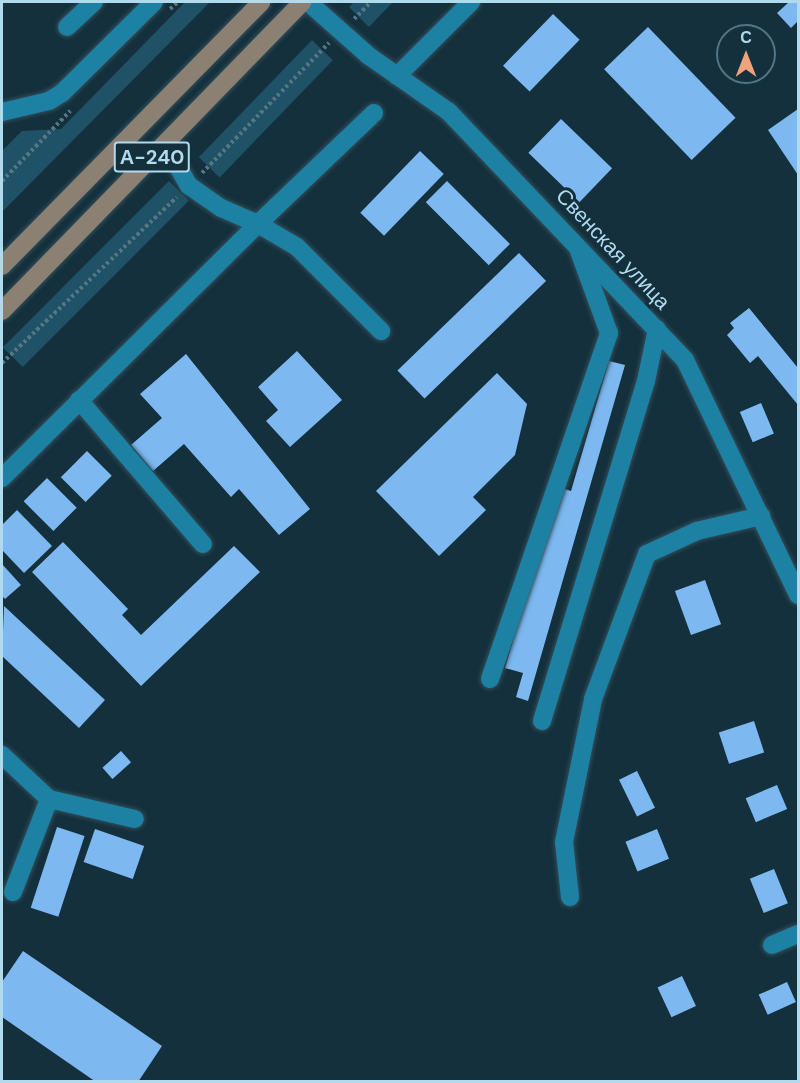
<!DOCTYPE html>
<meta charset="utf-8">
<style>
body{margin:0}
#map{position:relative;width:800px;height:1083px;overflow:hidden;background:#13303c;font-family:"DM Sans",sans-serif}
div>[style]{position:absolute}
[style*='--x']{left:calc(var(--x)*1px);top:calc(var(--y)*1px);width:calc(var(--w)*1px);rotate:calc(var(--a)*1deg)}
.green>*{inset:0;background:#1f5266;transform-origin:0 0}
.building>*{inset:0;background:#7db8f0;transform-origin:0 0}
.path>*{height:4px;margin-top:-2px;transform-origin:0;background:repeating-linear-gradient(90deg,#547685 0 3px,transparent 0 6px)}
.roads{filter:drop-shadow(0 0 2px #324e5b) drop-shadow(0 0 2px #324e5b)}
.minor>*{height:18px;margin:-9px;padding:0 9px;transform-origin:9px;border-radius:9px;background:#1d81a4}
.major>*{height:18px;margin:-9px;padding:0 9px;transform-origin:9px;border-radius:9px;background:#8c8073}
span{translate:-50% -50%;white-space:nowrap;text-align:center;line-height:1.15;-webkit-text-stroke:6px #13303c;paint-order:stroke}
.shield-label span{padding:2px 4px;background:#13303c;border:2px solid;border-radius:4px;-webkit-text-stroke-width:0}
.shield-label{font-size:20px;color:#b1daed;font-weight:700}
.street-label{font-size:21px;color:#b1daed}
.frame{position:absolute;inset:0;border:3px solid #b1daed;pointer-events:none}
.north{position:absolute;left:716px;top:24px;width:60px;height:60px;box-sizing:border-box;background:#13303c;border:2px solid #527483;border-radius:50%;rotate:0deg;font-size:16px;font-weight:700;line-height:24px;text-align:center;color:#b1daed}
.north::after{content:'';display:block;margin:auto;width:21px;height:27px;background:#f0a27a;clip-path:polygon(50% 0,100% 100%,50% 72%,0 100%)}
</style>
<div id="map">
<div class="green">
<div style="clip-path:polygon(185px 2px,210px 2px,2px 212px,2px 151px,22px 131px,61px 129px)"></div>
<div style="clip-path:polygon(354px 2px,393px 2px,369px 27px,349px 7px)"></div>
<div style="left:312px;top:40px;width:29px;height:163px;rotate:44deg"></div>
<div style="left:169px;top:181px;width:28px;height:235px;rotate:45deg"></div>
</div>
<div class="building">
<div style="clip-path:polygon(789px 2px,798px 2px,798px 21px,791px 28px,777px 13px)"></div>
<div style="left:553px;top:14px;width:37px;height:72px;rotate:44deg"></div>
<div style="left:648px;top:27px;width:126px;height:61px;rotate:46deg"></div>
<div style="clip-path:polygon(798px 109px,798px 175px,768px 130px)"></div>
<div style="left:561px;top:119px;width:71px;height:47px;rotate:44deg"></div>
<div style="left:420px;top:151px;width:33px;height:86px;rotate:44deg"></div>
<div style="left:447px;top:181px;width:89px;height:30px;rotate:45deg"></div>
<div style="left:519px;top:253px;width:39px;height:169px;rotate:46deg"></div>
<div style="clip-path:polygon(749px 308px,798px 368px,798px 405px,758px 356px,750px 363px,727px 335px,734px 328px,730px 323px)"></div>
<div style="clip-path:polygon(297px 351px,342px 400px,290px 447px,266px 421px,278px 410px,258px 387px)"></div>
<div style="clip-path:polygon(186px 354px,310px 509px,279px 535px,239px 489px,231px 497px,184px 444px,153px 471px,131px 445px,162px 418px,140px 394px)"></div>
<div style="clip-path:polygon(609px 361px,625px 365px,528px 701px,516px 697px,523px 673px,505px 668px,558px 487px,571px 491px)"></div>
<div style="clip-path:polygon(497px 373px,527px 404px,515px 455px,473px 497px,486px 510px,439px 556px,376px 491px)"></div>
<div style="left:761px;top:403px;width:33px;height:23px;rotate:67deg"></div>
<div style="left:87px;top:451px;width:35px;height:37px;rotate:45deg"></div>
<div style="left:47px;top:478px;width:42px;height:33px;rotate:45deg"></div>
<div style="clip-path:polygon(17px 510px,52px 546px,24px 573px,2px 550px,2px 525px)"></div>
<div style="clip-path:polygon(63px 542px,128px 609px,122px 615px,141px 635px,234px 546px,260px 572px,141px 686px,32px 572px)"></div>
<div style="clip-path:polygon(2px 564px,21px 585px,5px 599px,2px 596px)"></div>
<div style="left:705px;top:580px;width:47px;height:32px;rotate:70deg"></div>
<div style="clip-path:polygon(4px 606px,105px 700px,79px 728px,2px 656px)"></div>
<div style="left:754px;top:721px;width:33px;height:37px;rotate:72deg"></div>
<div style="left:121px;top:751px;width:15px;height:25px;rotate:48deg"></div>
<div style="left:637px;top:771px;width:41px;height:20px;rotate:64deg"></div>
<div style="left:777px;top:785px;width:26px;height:34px;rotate:67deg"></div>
<div style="left:57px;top:827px;width:29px;height:85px;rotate:18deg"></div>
<div style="left:95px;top:829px;width:52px;height:35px;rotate:19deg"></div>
<div style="left:657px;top:829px;width:32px;height:34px;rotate:68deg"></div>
<div style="left:774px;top:869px;width:37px;height:26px;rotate:68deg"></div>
<div style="clip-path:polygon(23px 951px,162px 1046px,138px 1082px,96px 1082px,2px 1017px,2px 982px)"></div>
<div style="left:682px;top:976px;width:33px;height:27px;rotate:65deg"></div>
<div style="left:787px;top:982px;width:22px;height:31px;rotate:66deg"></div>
</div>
<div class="path">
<div style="--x:170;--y:9;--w:11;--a:-41"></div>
<div style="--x:354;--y:19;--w:24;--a:-45"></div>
<div style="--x:202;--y:173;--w:182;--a:-45.7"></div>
<div style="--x:2;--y:181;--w:98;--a:-45.8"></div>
<div style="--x:2;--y:363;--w:241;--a:-43.5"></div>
</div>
<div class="roads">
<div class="minor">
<div style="--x:308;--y:2;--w:81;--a:41.5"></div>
<div style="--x:369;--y:56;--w:98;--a:35"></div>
<div style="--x:449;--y:112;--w:342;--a:46.4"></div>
<div style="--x:685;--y:360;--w:261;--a:64.3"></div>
<div style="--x:67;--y:27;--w:37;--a:-43"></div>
<div style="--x:397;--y:76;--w:105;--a:-45"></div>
<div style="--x:2;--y:112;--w:48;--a:-13.2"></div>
<div style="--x:49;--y:101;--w:15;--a:-32"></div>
<div style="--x:62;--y:93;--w:129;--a:-44.7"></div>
<div style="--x:374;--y:113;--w:161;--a:136.3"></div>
<div style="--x:258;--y:224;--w:45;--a:30.5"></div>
<div style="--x:297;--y:247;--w:119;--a:45"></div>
<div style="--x:79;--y:400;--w:190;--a:49.3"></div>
<div style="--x:2;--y:478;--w:361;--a:-44.8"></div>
<div style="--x:258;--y:224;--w:40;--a:-156.6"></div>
<div style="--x:221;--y:208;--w:39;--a:-145"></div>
<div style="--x:189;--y:186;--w:48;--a:-119.7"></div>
<div style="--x:490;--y:679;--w:366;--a:-71"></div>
<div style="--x:609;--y:333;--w:87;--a:-110.1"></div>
<div style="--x:542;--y:721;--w:356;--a:-73"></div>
<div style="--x:646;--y:381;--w:53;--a:-78.1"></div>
<div style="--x:2;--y:755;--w:64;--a:43.1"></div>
<div style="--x:49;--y:799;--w:88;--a:13.1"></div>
<div style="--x:13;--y:892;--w:100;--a:-68.8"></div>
<div style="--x:570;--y:897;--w:55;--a:-96.2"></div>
<div style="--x:564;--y:842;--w:146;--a:-78.5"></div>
<div style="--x:593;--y:699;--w:155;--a:-69.6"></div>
<div style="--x:647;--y:554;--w:55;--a:-24.7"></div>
<div style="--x:697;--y:531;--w:66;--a:-13.2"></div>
<div style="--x:772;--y:945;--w:28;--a:-23"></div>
</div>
<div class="major">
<div style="--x:2;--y:266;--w:370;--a:-45.5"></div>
<div style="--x:2;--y:311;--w:431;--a:-45.8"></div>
</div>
</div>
<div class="shield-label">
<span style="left:152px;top:157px">А-240</span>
</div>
<div class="street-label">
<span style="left:613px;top:249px;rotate:47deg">Свенская улица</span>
</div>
<div class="frame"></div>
<div class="north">С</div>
</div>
